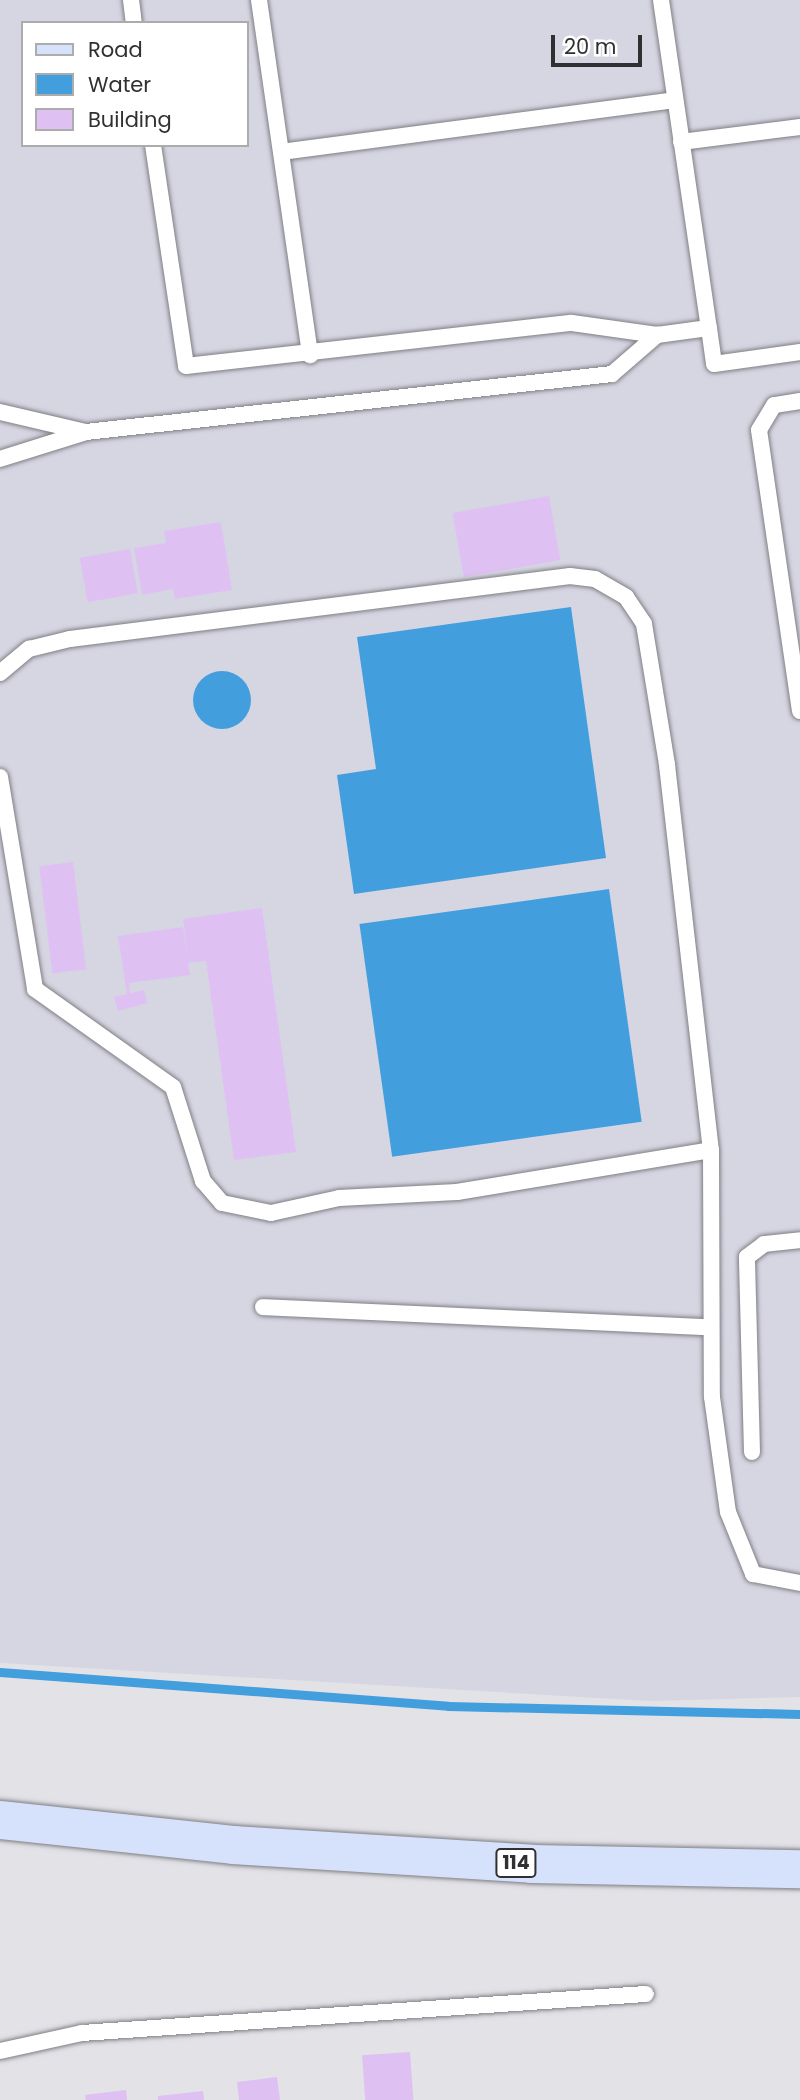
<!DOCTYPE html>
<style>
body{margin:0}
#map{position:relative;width:800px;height:2100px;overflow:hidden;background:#e2e2e7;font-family:Poppins,sans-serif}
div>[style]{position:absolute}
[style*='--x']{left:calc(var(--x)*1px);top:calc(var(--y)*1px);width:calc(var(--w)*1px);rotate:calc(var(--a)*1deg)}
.built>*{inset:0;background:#d6d6e2}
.water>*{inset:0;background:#439ede;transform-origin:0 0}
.round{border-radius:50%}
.stream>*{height:9px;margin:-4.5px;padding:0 4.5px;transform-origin:4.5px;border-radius:4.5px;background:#439ede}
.building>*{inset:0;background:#dfc0f3;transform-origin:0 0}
.roads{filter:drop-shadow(0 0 2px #807f84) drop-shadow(0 0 2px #807f84)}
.service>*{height:16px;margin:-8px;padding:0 8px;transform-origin:8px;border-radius:8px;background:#fff}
.primary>*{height:38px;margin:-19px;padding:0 19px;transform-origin:19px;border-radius:19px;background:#d6e2fb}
span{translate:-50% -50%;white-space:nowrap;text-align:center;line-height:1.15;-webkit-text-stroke:7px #fff;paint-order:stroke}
.shield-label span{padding:2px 5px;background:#fff;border:2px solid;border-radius:5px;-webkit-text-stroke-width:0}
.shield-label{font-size:19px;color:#303032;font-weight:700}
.legend{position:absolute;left:21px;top:21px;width:228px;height:126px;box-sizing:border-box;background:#fff;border:2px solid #acacad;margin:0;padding:9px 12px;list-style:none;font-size:21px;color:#303032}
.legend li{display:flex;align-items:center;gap:14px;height:35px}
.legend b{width:35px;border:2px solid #acacad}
.scale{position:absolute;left:551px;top:35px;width:91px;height:32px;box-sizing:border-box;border:4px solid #303032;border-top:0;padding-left:9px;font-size:21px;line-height:24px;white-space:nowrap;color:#303032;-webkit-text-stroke:5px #fff;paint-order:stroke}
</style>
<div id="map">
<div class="built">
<div style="clip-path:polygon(evenodd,0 0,800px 0,800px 1697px,650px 1701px,0 1663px,0 0,23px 23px,247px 23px,247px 145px,23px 145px,23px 23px)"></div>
</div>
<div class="water">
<div style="clip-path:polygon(571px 607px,606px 858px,354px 894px,337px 775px,376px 769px,357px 637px)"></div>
<div class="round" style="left:193px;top:671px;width:58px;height:58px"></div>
<div style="left:609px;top:889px;width:235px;height:252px;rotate:82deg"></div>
</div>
<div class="stream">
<div style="--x:0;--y:1672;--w:449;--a:4.3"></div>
<div style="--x:448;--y:1706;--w:352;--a:1.3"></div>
</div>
<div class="building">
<div style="left:549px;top:496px;width:65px;height:98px;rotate:80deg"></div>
<div style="clip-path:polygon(221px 522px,232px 590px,175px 599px,173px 589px,142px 595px,134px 548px,166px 543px,164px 531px)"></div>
<div style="left:130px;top:549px;width:45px;height:51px;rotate:80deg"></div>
<div style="left:73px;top:862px;width:108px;height:34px;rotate:83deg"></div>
<div style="clip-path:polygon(262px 908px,296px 1152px,234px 1160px,206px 961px,188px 963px,190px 975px,129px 983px,130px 993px,144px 990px,147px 1003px,118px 1011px,114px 997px,127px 994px,118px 936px,183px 927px,188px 958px,183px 919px)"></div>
<div style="left:410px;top:2052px;width:48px;height:48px;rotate:86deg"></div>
<div style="clip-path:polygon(277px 2077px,280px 2100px,239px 2100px,237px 2082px)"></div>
<div style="clip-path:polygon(126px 2090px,127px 2100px,86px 2100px,85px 2095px)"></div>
<div style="clip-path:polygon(203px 2091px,204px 2100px,158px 2100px,158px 2096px)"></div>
</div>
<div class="roads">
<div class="service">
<div style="--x:131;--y:0;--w:23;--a:83"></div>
<div style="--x:259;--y:0;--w:359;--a:81.8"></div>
<div style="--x:661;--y:0;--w:331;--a:81.7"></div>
<div style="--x:681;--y:142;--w:120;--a:-7.2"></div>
<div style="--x:153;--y:145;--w:223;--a:81.5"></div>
<div style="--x:186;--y:366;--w:388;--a:-6.4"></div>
<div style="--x:572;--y:323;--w:86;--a:8"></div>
<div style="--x:657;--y:335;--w:52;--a:-7.7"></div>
<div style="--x:709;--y:328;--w:36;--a:82"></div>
<div style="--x:714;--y:364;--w:87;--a:-7.9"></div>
<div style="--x:281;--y:152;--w:397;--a:-7.5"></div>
<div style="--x:800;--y:401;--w:26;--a:171"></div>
<div style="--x:774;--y:405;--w:29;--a:121"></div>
<div style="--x:759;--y:430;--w:284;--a:81.7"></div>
<div style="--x:0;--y:412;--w:88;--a:13.1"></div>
<div style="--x:86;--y:432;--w:90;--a:162.6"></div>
<div style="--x:86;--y:432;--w:529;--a:-6.29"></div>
<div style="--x:612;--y:374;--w:60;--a:-40.9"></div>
<div style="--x:0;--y:673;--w:38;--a:-40"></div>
<div style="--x:29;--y:649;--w:42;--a:-13.7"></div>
<div style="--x:70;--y:639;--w:504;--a:-7.18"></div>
<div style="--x:570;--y:576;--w:25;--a:7"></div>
<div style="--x:595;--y:579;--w:36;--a:30"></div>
<div style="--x:626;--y:597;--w:32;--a:56"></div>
<div style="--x:644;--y:624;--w:143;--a:80.7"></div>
<div style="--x:667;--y:765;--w:388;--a:83.5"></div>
<div style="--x:711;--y:1150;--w:247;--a:89.8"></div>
<div style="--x:712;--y:1397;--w:116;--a:82.1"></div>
<div style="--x:728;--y:1512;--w:67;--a:68"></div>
<div style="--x:753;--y:1574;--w:48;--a:10.8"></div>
<div style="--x:0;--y:777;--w:215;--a:80.6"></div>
<div style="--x:35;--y:989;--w:169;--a:35.4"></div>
<div style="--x:173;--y:1087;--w:99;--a:72.3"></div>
<div style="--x:203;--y:1181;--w:29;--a:49"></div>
<div style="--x:222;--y:1203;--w:50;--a:11.5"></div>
<div style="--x:271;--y:1213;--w:70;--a:-12.4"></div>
<div style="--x:339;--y:1198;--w:118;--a:-2.9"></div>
<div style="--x:457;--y:1192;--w:257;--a:-9.4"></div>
<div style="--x:263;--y:1307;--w:448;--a:2.6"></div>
<div style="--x:752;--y:1452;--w:195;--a:-91.5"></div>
<div style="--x:747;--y:1257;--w:21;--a:-37"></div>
<div style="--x:764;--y:1244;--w:36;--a:-6"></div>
<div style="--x:0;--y:2051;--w:84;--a:-12.4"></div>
<div style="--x:82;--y:2033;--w:565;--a:-3.96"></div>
</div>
<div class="primary">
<div style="--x:0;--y:1820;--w:234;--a:6.1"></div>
<div style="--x:233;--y:1845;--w:300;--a:3.6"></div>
<div style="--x:532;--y:1864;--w:268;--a:1.1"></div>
</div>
</div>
<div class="shield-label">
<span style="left:516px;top:1863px">114</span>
</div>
<ul class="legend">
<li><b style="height:9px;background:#d6e2fb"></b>Road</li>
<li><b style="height:19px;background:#439ede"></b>Water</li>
<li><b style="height:19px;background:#dfc0f3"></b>Building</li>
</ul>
<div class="scale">20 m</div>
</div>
